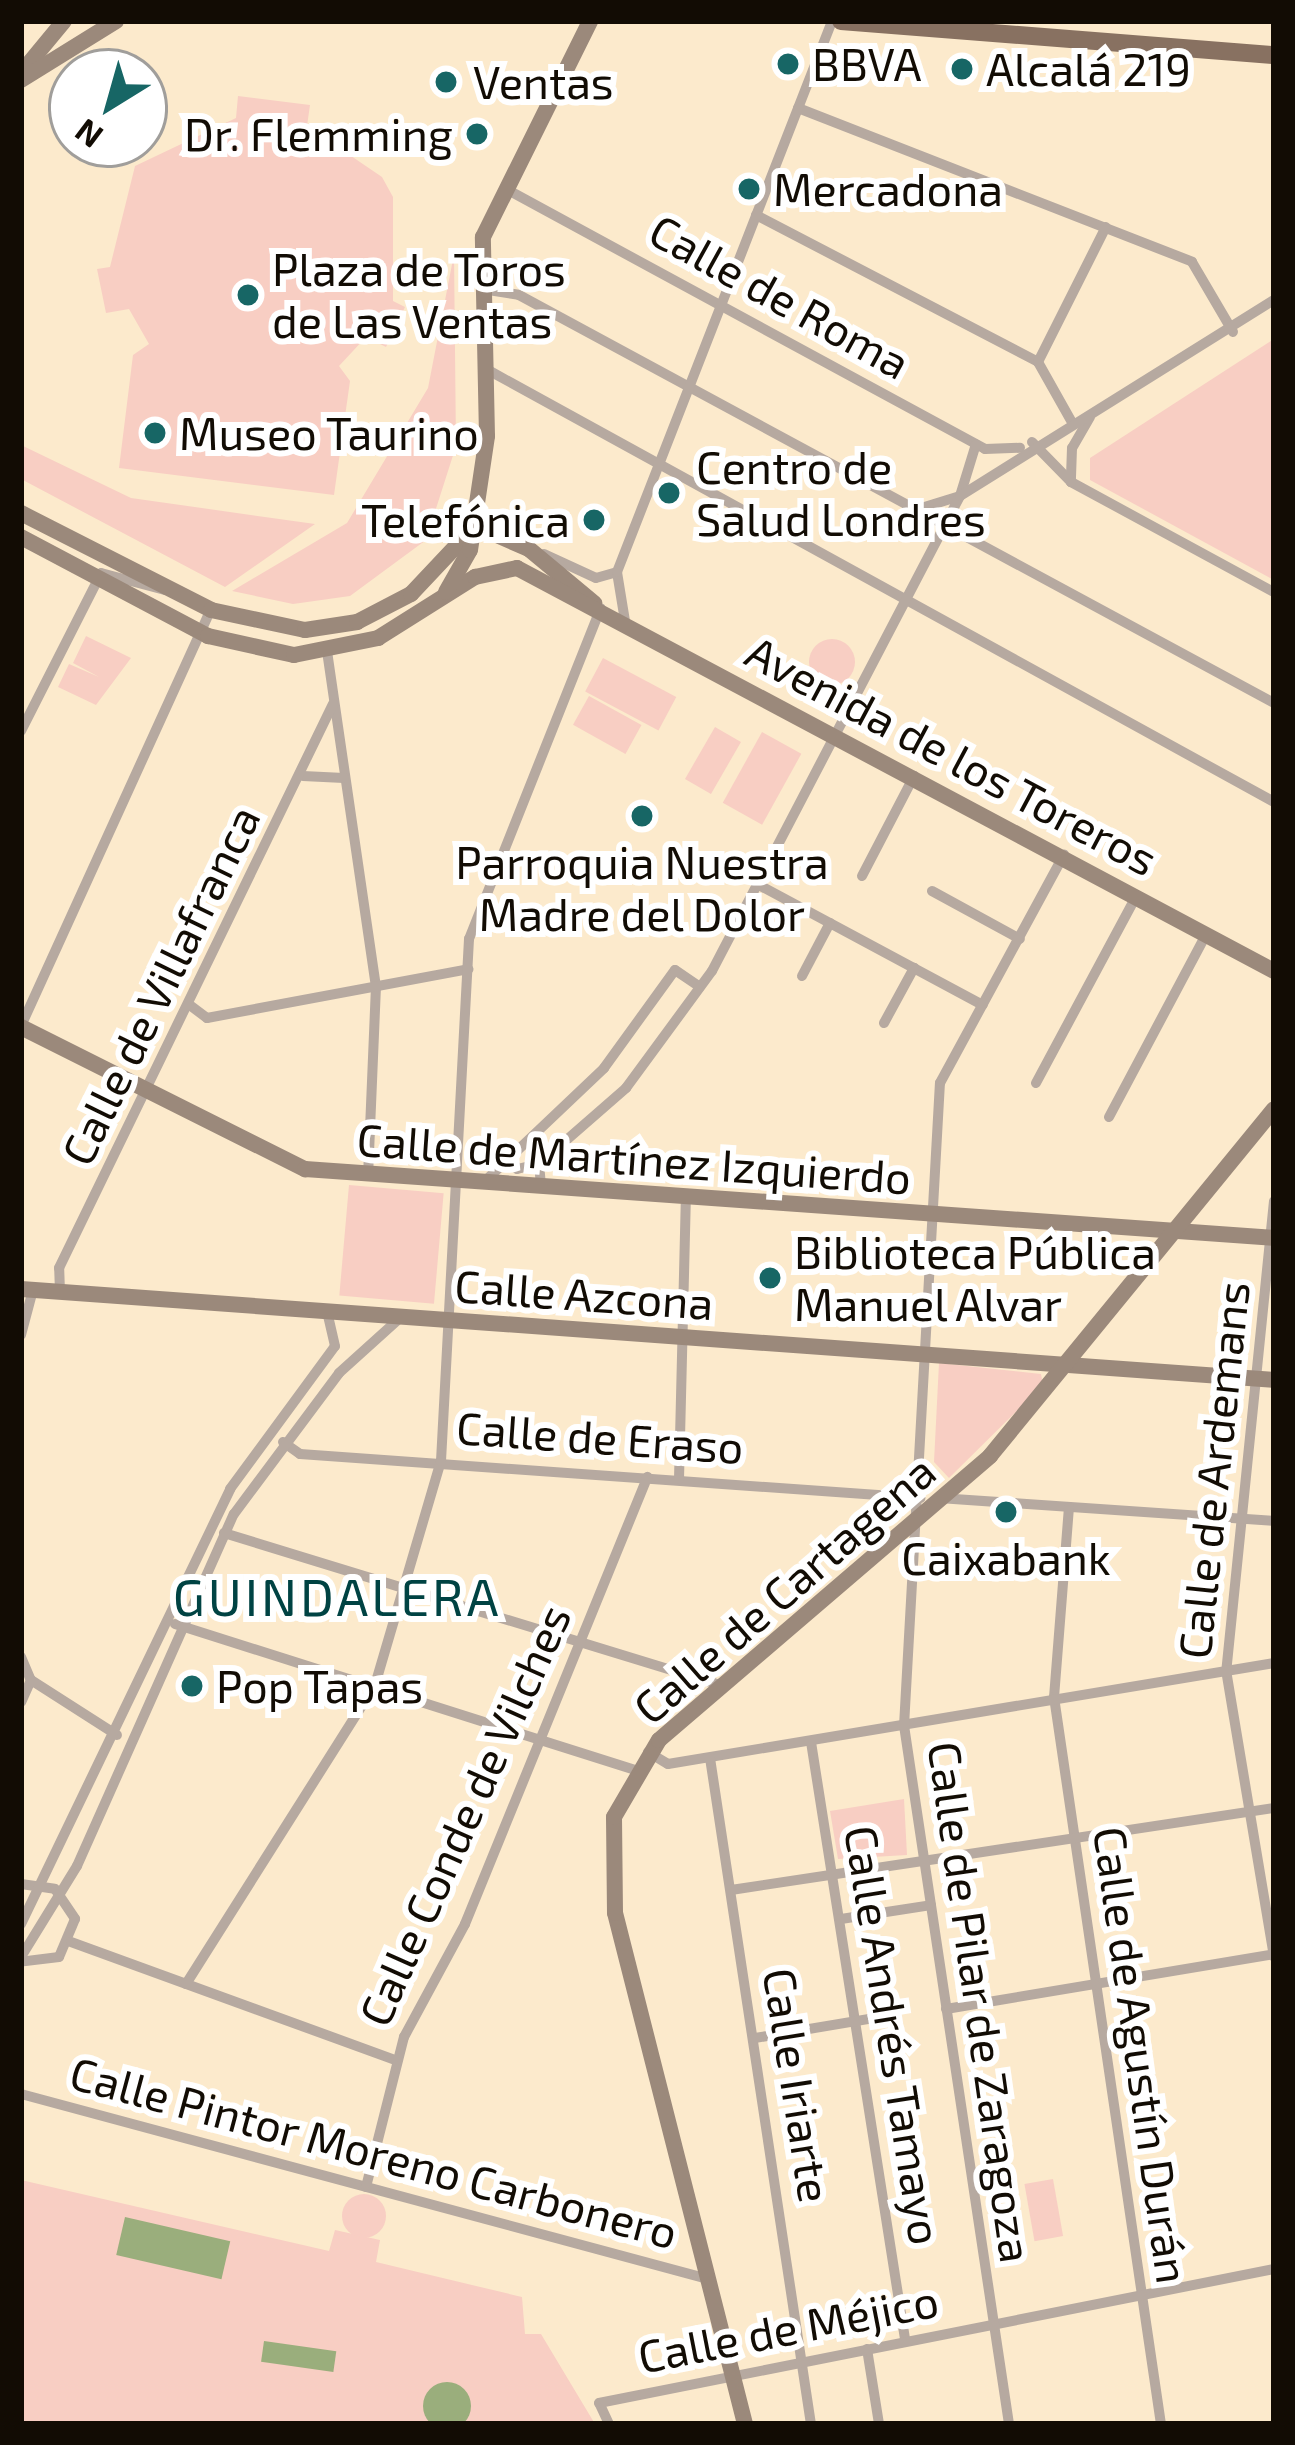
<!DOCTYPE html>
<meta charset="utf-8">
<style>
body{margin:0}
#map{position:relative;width:1295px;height:2445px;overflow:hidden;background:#fceacc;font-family:"Exo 2",sans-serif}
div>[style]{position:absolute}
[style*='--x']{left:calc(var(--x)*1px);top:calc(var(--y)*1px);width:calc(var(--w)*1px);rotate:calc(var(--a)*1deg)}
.green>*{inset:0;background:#f8cec3;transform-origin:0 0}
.round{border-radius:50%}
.water>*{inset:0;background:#9aae7c;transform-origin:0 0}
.street>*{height:10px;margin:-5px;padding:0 5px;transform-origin:5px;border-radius:5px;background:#b6a9a0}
.secondary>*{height:16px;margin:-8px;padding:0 8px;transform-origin:8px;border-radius:8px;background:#9b897b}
.primary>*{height:18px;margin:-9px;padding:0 9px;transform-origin:9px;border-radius:9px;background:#887161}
.dots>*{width:33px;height:33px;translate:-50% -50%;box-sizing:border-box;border:6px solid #fff;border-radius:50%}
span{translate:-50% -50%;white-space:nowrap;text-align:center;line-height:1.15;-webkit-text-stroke:12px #fff;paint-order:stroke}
.poi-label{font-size:45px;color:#120c04}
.left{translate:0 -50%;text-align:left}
.right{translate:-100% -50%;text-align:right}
.street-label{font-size:45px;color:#120c04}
.quarter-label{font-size:51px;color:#004343;letter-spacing:3px}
.frame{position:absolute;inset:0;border:24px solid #120c04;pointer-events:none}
.north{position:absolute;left:48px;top:48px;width:120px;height:120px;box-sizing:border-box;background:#fff;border:3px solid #a09e9b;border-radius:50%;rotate:217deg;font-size:33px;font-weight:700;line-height:48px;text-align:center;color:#120c04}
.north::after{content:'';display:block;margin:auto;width:42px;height:54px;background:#176665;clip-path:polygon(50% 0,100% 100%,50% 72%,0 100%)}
</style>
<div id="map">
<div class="green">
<div style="clip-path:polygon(238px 96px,310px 105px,307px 126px,382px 177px,393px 197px,393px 301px,405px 307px,386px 347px,366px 337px,339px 366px,350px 381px,334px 495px,119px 468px,133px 355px,149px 344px,129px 309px,106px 313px,97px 269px,110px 267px,135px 166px,236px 118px)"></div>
<div style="clip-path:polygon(454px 254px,456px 446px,426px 540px,350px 596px,293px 604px,232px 591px,347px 523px,428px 388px)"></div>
<div style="clip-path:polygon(1274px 339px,1274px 580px,1090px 480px,1090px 458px)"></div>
<div style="clip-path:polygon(21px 445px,131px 498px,315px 524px,225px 587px,21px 479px)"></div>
<div style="clip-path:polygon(86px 636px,131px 658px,96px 705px,58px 687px,69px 664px,99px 677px,73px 663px)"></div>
<div class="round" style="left:809px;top:639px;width:46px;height:46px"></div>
<div style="left:603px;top:658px;width:83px;height:38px;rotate:28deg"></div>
<div style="left:589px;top:696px;width:60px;height:33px;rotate:29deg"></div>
<div style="left:715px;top:727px;width:30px;height:60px;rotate:30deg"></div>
<div style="left:762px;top:732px;width:45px;height:81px;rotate:29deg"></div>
<div style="left:349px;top:1185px;width:95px;height:111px;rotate:5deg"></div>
<div style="clip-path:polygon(939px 1363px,1041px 1374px,1043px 1385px,949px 1478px,934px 1462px)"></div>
<div style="clip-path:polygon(904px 1799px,907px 1855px,838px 1859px,830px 1811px)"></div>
<div style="left:1053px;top:2179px;width:58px;height:29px;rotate:80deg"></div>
<div style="clip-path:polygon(21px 2180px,329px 2251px,335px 2230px,380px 2240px,376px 2262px,522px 2297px,525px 2334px,541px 2334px,595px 2424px,21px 2424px)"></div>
<div class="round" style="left:342px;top:2194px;width:44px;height:44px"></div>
</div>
<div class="water">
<div style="left:125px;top:2217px;width:108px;height:39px;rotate:13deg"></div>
<div style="left:264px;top:2341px;width:73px;height:21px;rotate:8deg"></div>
<div class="round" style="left:423px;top:2382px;width:48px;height:48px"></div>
</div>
<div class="street">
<div style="--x:798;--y:108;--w:423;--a:21.3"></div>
<div style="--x:1192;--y:262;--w:81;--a:59.6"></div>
<div style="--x:506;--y:189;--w:545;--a:28.49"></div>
<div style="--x:985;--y:449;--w:35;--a:-2"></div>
<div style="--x:756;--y:215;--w:318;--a:27.5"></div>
<div style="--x:1038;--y:362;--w:71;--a:60.6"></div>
<div style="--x:482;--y:289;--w:37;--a:9"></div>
<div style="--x:519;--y:295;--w:858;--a:28.39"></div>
<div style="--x:1038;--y:362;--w:151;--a:-63.3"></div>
<div style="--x:488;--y:370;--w:897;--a:28.79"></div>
<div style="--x:1090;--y:417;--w:36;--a:120"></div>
<div style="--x:1072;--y:448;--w:34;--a:92"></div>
<div style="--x:1071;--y:482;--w:231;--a:28.5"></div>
<div style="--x:1032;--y:442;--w:56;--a:45.7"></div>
<div style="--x:918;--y:509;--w:44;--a:-17.2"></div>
<div style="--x:960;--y:496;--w:54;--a:-72.9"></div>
<div style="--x:544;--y:554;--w:57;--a:24.8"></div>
<div style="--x:596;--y:578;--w:22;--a:-16"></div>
<div style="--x:625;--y:621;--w:50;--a:-99.3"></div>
<div style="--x:617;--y:572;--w:591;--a:-68.68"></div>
<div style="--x:327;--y:651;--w:339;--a:81.7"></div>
<div style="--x:376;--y:986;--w:189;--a:92.4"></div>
<div style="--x:21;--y:731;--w:177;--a:-63.1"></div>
<div style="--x:101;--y:573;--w:66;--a:14.9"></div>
<div style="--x:303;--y:776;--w:41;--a:2.8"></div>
<div style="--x:862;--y:876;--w:113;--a:-62.5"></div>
<div style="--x:757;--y:884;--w:256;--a:28.2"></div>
<div style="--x:932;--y:891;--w:100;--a:28.6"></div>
<div style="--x:802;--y:976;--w:60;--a:-62.2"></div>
<div style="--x:191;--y:1006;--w:20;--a:37"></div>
<div style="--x:207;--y:1018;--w:266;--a:-10.6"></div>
<div style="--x:884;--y:1023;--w:63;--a:-61.4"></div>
<div style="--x:21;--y:1026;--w:457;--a:-65.5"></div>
<div style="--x:1036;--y:1083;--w:213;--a:-61.8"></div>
<div style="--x:1109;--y:1117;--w:208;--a:-62"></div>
<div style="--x:508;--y:1152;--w:19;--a:62"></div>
<div style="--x:517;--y:1169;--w:23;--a:-13"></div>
<div style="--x:483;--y:1183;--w:167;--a:-43.5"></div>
<div style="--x:604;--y:1068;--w:121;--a:-54.1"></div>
<div style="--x:675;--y:970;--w:30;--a:34"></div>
<div style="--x:541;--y:1186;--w:22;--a:-95"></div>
<div style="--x:539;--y:1164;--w:116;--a:-41.1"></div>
<div style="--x:626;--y:1088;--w:145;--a:-53.7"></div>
<div style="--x:712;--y:971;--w:536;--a:-62.43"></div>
<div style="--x:960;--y:496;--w:370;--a:-32"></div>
<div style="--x:1274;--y:1201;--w:471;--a:95.8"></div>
<div style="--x:1226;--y:1670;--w:291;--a:80.5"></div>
<div style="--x:60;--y:1292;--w:24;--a:-92"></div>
<div style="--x:59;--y:1268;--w:627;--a:-64.09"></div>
<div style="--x:21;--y:1335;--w:47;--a:-75.1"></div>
<div style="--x:283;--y:1442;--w:21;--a:35"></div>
<div style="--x:300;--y:1454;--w:622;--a:4.06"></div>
<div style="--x:679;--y:1479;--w:281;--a:-88.6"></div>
<div style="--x:939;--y:1498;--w:336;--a:3.9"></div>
<div style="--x:1069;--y:1507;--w:191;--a:94.5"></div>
<div style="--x:1054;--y:1697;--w:735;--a:81.63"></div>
<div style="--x:224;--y:1533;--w:519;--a:17.04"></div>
<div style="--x:175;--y:1624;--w:482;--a:17.6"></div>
<div style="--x:21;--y:1657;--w:25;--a:67"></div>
<div style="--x:31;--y:1680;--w:24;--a:114"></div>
<div style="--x:31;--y:1680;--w:102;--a:32.6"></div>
<div style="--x:811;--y:1742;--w:604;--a:81.05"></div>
<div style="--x:648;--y:1752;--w:23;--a:31"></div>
<div style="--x:668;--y:1764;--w:614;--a:-9.46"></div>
<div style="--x:710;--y:1758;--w:674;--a:81.38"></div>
<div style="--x:21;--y:1884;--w:34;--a:8"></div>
<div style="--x:55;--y:1889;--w:36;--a:56"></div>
<div style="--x:75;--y:1919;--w:41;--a:112.8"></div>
<div style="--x:59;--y:1957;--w:38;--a:173"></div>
<div style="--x:731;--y:1890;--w:549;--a:-8.59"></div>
<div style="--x:841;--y:1919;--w:91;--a:-8.8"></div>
<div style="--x:21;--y:1924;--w:483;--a:-64.3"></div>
<div style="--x:230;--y:1489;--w:177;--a:-53.7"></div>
<div style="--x:335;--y:1346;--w:35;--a:-103"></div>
<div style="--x:71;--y:1942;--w:346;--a:20"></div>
<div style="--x:21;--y:1957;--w:107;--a:-58.4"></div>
<div style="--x:77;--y:1866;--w:385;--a:-66"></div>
<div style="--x:234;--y:1514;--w:176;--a:-53.3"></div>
<div style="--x:339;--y:1373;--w:84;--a:-42.1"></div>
<div style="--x:186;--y:1984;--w:354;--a:-57.7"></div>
<div style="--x:375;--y:1685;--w:234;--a:-73.6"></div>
<div style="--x:441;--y:1461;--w:523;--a:-86.93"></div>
<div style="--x:469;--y:939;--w:356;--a:-68.3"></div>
<div style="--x:946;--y:2009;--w:333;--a:-9.5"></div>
<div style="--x:755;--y:2038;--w:140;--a:-9.5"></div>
<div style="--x:21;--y:2094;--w:711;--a:15.07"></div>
<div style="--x:366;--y:2187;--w:155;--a:-75.8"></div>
<div style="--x:404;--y:2037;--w:128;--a:-61.6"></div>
<div style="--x:465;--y:1924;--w:483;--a:-67.8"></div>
<div style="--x:867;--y:2349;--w:76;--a:80.9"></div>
<div style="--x:609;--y:2424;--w:23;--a:-115"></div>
<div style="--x:599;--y:2403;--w:688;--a:-11.23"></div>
<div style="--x:1009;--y:2424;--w:706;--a:-98.55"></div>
<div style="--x:904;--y:1726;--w:644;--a:-86.8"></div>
<div style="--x:940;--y:1083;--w:260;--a:-61.5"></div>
</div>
<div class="secondary">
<div style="--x:21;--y:73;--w:67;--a:-50.4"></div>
<div style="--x:21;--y:80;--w:112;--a:-31.8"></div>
<div style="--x:21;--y:513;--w:213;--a:27"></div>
<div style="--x:211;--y:610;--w:96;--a:12"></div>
<div style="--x:305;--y:630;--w:53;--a:-8.7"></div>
<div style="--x:357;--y:622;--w:61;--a:-27.4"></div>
<div style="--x:411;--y:594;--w:93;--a:-46.7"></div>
<div style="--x:476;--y:526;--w:58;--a:23.5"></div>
<div style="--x:529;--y:549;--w:85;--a:39.7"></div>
<div style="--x:21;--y:537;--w:212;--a:27.9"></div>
<div style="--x:208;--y:636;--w:88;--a:12.5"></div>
<div style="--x:294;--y:655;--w:86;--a:-11.4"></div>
<div style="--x:378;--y:638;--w:115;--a:-32.2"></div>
<div style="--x:475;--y:577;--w:43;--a:-12.1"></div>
<div style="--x:517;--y:568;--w:858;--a:28.03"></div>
<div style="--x:446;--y:592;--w:48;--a:-60.3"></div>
<div style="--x:470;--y:550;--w:115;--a:-81.5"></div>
<div style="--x:487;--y:436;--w:199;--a:-91.2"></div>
<div style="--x:483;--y:237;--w:241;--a:-63.6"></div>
<div style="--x:21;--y:1027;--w:318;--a:26.6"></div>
<div style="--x:305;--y:1169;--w:971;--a:4.07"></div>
<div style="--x:21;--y:1289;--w:1256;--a:4.15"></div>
<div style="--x:745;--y:2424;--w:527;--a:-104.27"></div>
<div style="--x:615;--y:1913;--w:96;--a:-90.6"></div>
<div style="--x:614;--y:1817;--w:89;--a:-59.7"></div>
<div style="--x:659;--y:1740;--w:436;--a:-40.6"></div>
<div style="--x:990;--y:1456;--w:448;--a:-50.7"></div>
</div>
<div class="primary">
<div style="--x:841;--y:21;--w:434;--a:4.5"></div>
</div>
<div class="dots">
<div style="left:788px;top:64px;background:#176665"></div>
<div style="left:962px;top:69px;background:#176665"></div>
<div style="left:446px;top:82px;background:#176665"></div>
<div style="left:477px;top:134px;background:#176665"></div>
<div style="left:749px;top:189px;background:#176665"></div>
<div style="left:248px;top:295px;background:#176665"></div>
<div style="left:155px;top:433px;background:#176665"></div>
<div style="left:669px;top:493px;background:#176665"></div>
<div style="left:594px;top:520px;background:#176665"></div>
<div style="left:642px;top:816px;background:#176665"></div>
<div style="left:770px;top:1278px;background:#176665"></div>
<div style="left:1006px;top:1512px;background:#176665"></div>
<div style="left:192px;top:1686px;background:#176665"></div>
</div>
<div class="poi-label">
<span class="left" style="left:812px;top:64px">BBVA</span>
<span class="left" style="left:986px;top:69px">Alcalá 219</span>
<span class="left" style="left:473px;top:82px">Ventas</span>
<span class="right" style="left:453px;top:134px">Dr. Flemming</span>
<span class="left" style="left:773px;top:189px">Mercadona</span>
<span class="left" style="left:272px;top:295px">Plaza de Toros<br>de Las Ventas</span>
<span class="left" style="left:179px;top:433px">Museo Taurino</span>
<span class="left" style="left:696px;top:493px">Centro de<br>Salud Londres</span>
<span class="right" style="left:570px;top:520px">Telefónica</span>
<span style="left:642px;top:888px">Parroquia Nuestra<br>Madre del Dolor</span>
<span class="left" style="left:794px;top:1278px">Biblioteca Pública<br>Manuel Alvar</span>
<span style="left:1006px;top:1558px">Caixabank</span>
<span class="left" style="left:216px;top:1686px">Pop Tapas</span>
</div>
<div class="street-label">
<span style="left:780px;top:296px;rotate:29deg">Calle de Roma</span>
<span style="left:952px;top:755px;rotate:28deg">Avenida de los Toreros</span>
<span style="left:160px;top:985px;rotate:-64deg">Calle de Villafranca</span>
<span style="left:634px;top:1158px;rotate:4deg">Calle de Martínez Izquierdo</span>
<span style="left:584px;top:1294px;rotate:4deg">Calle Azcona</span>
<span style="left:600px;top:1437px;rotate:4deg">Calle de Eraso</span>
<span style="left:1213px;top:1470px;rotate:-84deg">Calle de Ardemans</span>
<span style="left:784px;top:1589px;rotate:-41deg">Calle de Cartagena</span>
<span style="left:464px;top:1815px;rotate:-66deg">Calle Conde de Vilches</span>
<span style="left:981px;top:2002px;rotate:82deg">Calle de Pilar de Zaragoza</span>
<span style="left:894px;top:2035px;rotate:81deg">Calle Andrés Tamayo</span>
<span style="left:1142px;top:2055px;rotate:82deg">Calle de Agustín Durán</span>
<span style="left:798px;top:2085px;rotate:81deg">Calle Iriarte</span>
<span style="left:374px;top:2152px;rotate:15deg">Calle Pintor Moreno Carbonero</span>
<span style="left:788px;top:2328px;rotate:-11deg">Calle de Méjico</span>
</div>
<div class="quarter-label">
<span style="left:337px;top:1596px">GUINDALERA</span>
</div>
<div class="frame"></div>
<div class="north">N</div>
</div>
